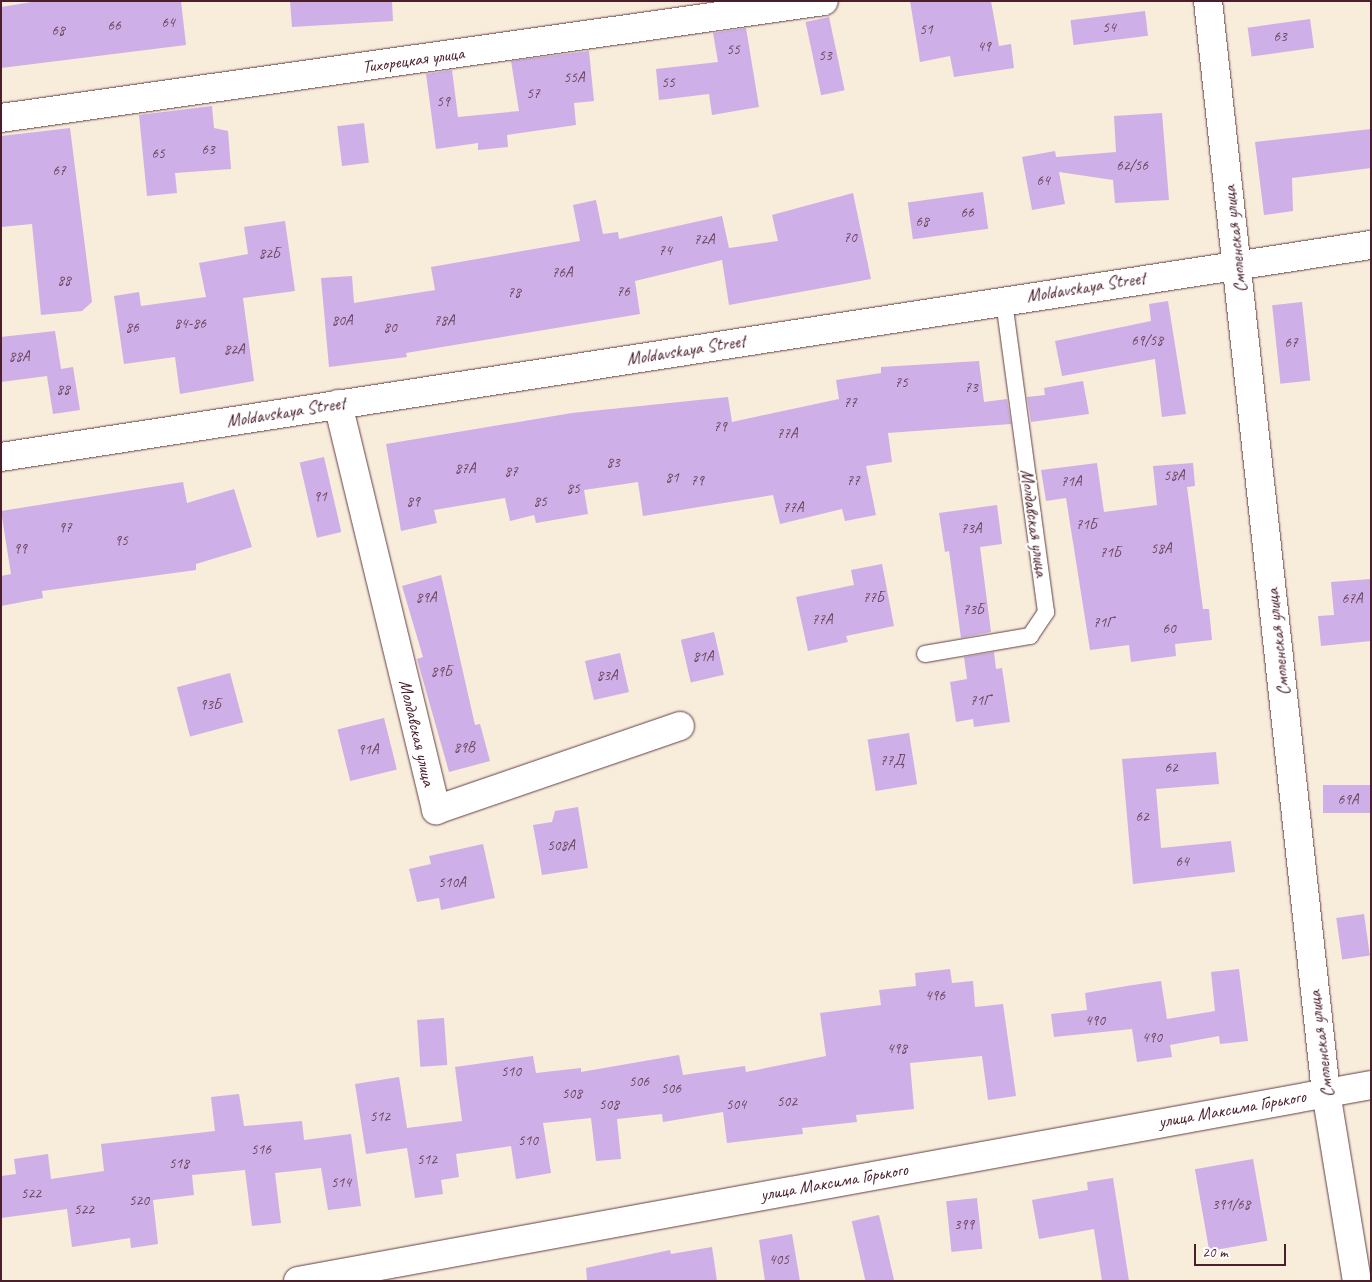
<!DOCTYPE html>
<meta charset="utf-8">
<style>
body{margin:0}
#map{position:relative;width:1372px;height:1282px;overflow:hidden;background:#f8ecdb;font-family:Caveat,sans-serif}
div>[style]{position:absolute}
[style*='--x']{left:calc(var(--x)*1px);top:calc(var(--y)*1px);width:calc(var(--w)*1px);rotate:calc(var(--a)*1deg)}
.building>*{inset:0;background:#ceafe7;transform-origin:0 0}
.roads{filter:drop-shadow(0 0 1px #643e45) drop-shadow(0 0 1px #643e45)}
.service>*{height:16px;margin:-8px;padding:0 8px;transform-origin:8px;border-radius:8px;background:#fff}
.minor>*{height:28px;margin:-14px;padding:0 14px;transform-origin:14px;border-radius:14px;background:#fff}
.secondary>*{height:28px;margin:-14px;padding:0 14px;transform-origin:14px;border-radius:14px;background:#fff}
span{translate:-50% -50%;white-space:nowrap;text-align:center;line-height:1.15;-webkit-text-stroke:4px #fff;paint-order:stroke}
.number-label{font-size:15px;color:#6b435a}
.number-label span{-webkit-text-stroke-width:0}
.street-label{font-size:18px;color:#4a1f2b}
.frame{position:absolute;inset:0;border:2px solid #4a1f2b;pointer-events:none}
.scale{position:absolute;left:1194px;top:1244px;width:92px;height:22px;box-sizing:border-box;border:2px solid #4a1f2b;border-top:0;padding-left:6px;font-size:15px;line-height:18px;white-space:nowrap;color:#4a1f2b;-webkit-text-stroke:4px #fff;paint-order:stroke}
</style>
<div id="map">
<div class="building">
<div style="clip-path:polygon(38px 1px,181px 1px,186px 45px,1px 68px,1px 7px)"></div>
<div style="clip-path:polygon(290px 1px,392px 1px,393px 21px,292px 27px)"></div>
<div style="clip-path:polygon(910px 1px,991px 1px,999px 46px,1011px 44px,1014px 68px,954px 77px,950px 56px,920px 62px)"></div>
<div style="left:1145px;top:11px;width:25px;height:75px;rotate:83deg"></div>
<div style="left:829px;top:17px;width:75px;height:24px;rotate:78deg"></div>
<div style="left:1310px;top:19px;width:29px;height:63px;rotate:82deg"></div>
<div style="clip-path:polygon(746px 28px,759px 107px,712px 115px,709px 94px,659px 100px,656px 69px,718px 62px,713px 33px)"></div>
<div style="clip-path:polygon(589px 51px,594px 101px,574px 103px,576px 125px,507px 135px,508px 147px,478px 150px,478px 143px,436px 149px,426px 74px,452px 70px,458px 117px,519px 111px,511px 61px)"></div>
<div style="clip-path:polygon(212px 106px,214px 128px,228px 131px,231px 169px,175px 173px,177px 193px,147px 196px,139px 115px)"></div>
<div style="clip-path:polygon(1162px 113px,1169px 200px,1115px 203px,1113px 180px,1059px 172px,1065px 204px,1032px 210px,1022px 157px,1055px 151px,1056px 157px,1116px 152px,1114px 116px)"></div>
<div style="left:364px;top:123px;width:40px;height:27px;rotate:83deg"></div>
<div style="clip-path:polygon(70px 128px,92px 302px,82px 311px,41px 315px,32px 224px,1px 227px,1px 136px)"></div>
<div style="clip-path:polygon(1371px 129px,1371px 168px,1292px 178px,1293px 211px,1264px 215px,1255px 142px)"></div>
<div style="left:983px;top:192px;width:37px;height:76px;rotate:82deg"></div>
<div style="clip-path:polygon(853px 193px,871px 279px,729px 305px,722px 260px,635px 281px,640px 314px,406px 353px,407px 357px,329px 367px,321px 278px,352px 276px,354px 303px,435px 290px,431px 267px,580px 241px,573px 205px,596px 200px,603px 234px,618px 232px,619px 239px,722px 216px,729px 248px,778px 241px,772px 215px)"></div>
<div style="clip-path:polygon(285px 221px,295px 291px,243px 298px,254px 381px,180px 394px,175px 357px,124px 364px,114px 296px,139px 292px,141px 306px,206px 297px,199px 263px,248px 254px,244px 227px)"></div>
<div style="clip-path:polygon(1168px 301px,1186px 414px,1162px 417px,1155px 359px,1062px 376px,1055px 341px,1151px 321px,1149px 304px)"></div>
<div style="left:1302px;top:302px;width:79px;height:30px;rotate:84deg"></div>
<div style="clip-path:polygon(55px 331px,61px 369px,73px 367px,80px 410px,53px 414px,47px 376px,1px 382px,1px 337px)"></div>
<div style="clip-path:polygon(979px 361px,984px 402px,1007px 399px,1011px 424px,888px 433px,892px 462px,866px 466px,876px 515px,845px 521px,842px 509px,780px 524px,773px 495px,643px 516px,638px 482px,584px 490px,588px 514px,536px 523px,534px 515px,510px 521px,505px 498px,434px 510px,437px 523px,401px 531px,386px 444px,572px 413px,728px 397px,732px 422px,839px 399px,836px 380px,881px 373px,881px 367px)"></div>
<div style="clip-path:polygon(1083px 381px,1089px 414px,1031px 422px,1027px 397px,1045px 395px,1044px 388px)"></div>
<div style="left:324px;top:457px;width:77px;height:25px;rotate:77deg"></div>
<div style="clip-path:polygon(1097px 463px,1104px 512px,1157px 505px,1153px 466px,1193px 463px,1195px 486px,1187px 487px,1203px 609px,1209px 609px,1212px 640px,1175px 644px,1176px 656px,1131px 662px,1129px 645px,1090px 650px,1066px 498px,1046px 501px,1041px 470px)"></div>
<div style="clip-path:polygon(183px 482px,187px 503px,234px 489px,252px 547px,196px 564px,196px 570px,42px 591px,43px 598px,1px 606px,1px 576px,11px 574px,1px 511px)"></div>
<div style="clip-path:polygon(997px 505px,1002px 544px,980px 547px,991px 632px,961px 638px,949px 551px,945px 552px,939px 513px)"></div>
<div style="clip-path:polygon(882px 564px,894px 626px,846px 636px,848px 642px,808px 651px,796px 597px,854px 585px,851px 570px)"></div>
<div style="clip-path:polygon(441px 575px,475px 725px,480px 724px,490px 761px,449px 772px,417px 659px,423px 657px,402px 586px)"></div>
<div style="clip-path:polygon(1371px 579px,1371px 641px,1321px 646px,1318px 616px,1334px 615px,1331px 582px)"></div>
<div style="left:714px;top:632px;width:44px;height:34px;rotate:77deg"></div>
<div style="clip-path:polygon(994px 652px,996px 669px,1002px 668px,1010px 722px,974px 727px,973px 719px,956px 722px,950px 682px,967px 679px,964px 657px)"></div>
<div style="left:620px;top:653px;width:40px;height:36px;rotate:77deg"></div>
<div style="left:230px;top:673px;width:51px;height:55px;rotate:75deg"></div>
<div style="left:384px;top:718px;width:53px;height:48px;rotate:76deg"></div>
<div style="left:909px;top:733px;width:52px;height:42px;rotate:81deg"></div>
<div style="clip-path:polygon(1216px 752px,1219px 784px,1156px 789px,1161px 848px,1231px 841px,1235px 872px,1133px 884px,1122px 759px)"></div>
<div style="left:1371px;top:785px;width:28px;height:48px;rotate:90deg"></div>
<div style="clip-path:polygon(578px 807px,588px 868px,542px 875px,533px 825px,552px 822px,555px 811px)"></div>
<div style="clip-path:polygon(483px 844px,495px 898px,441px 910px,439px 898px,417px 902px,409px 869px,431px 864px,429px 856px)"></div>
<div style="left:1364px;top:914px;width:42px;height:28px;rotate:82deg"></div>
<div style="clip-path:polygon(950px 969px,952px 983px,973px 981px,975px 1007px,1003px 1004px,1016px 1096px,988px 1100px,982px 1056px,910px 1063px,914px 1109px,856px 1115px,857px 1122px,802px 1128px,803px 1134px,727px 1143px,723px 1112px,663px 1122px,662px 1114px,617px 1119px,621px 1159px,596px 1161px,591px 1118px,543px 1123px,551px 1173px,516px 1179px,511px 1146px,456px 1154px,459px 1177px,441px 1180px,443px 1194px,415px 1198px,407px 1148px,366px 1154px,355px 1084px,399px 1077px,407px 1128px,462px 1121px,455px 1067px,533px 1056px,536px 1073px,581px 1068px,581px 1072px,679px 1055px,683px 1075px,745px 1066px,746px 1072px,826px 1056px,820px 1013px,881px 1005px,879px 990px,916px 986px,915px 973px)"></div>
<div style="clip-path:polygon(1239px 969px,1248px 1041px,1220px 1044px,1219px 1036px,1170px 1045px,1172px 1057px,1137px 1062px,1132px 1029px,1054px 1037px,1051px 1014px,1087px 1010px,1085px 993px,1133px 985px,1161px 981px,1167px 1019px,1215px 1011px,1211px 972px)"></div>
<div style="left:444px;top:1018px;width:47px;height:27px;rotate:86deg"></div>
<div style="clip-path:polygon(239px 1094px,244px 1126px,302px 1121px,304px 1140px,351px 1134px,361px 1206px,328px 1210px,321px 1168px,275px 1173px,281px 1223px,252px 1226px,245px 1170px,192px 1175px,194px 1195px,153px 1200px,158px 1244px,131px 1248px,130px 1238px,72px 1247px,67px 1209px,1px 1218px,1px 1176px,16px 1174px,14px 1159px,48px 1154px,51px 1179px,104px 1171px,101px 1144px,215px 1131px,211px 1097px)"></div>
<div style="left:1253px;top:1159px;width:83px;height:59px;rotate:80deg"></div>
<div style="clip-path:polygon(1113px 1178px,1129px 1281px,1102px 1281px,1094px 1229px,1039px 1239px,1032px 1200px,1088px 1190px,1087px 1182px)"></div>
<div style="left:977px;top:1198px;width:51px;height:31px;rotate:84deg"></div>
<div style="left:879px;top:1215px;width:68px;height:28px;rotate:77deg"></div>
<div style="clip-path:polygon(792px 1234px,800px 1281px,765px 1281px,759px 1240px)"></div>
<div style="clip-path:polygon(712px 1247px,717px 1281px,587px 1281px,586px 1268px,670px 1250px,671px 1254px)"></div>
</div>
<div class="roads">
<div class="service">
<div style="--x:925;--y:654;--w:107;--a:-9.7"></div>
<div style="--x:1030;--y:636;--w:29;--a:-56"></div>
<div style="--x:1046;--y:612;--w:315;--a:-97.7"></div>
</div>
<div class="minor">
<div style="--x:1208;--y:1;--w:1097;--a:83.83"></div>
<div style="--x:1326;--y:1092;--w:192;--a:80.7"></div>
<div style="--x:1;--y:118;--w:831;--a:-8.09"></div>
<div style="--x:338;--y:404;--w:418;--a:76.4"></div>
<div style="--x:436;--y:810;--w:258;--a:-19"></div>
<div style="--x:1;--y:457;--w:1386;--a:-8.8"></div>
</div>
<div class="secondary">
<div style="--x:298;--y:1281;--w:1091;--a:-10.35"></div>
</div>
</div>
<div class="number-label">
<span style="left:168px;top:23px">64</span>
<span style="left:114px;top:26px">66</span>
<span style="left:1109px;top:28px">54</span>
<span style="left:926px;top:30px">51</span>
<span style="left:58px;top:31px">68</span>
<span style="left:1280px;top:37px">63</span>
<span style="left:984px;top:47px">49</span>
<span style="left:733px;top:50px">55</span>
<span style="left:825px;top:56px">53</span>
<span style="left:574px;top:78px">55А</span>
<span style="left:668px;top:83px">55</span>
<span style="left:533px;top:94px">57</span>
<span style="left:443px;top:102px">59</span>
<span style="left:208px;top:150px">63</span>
<span style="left:158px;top:154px">65</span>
<span style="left:1132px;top:166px">62/56</span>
<span style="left:59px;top:171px">67</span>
<span style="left:1043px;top:181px">64</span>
<span style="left:967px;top:213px">66</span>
<span style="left:922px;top:222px">68</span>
<span style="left:850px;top:238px">70</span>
<span style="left:704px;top:240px">72А</span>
<span style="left:665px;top:251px">74</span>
<span style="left:269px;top:254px">82Б</span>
<span style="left:562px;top:273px">76А</span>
<span style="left:64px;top:281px">88</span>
<span style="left:623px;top:292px">76</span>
<span style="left:514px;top:293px">78</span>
<span style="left:342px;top:321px">80А</span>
<span style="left:444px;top:321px">78А</span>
<span style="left:190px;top:324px">84-86</span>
<span style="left:132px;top:328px">86</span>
<span style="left:390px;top:328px">80</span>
<span style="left:1147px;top:341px">69/58</span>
<span style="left:1291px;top:343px">67</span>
<span style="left:234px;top:350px">82А</span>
<span style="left:19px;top:357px">88А</span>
<span style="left:901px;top:383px">75</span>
<span style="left:971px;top:388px">73</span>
<span style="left:63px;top:390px">88</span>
<span style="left:850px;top:403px">77</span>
<span style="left:720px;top:427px">79</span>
<span style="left:787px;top:434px">77А</span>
<span style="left:613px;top:463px">83</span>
<span style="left:465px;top:469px">87А</span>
<span style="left:511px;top:472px">87</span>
<span style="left:1174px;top:476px">58А</span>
<span style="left:672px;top:478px">81</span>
<span style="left:697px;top:481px">79</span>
<span style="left:853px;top:481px">77</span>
<span style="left:1071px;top:482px">71А</span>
<span style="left:573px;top:489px">85</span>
<span style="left:320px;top:497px">91</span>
<span style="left:413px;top:502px">89</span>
<span style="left:540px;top:502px">85</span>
<span style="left:793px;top:508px">77А</span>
<span style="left:1086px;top:525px">71Б</span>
<span style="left:65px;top:528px">97</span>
<span style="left:971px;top:529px">73А</span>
<span style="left:121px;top:541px">95</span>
<span style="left:20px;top:549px">99</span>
<span style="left:1161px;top:549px">58А</span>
<span style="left:1110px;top:553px">71Б</span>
<span style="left:426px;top:598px">89А</span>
<span style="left:873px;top:598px">77Б</span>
<span style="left:1352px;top:599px">67А</span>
<span style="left:973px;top:610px">73Б</span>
<span style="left:822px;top:620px">77А</span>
<span style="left:1103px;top:623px">71Г</span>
<span style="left:1169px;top:629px">60</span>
<span style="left:703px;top:657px">81А</span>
<span style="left:441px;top:672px">89Б</span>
<span style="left:607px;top:676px">83А</span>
<span style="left:980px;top:701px">71Г</span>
<span style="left:210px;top:705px">93Б</span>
<span style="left:464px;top:748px">89В</span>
<span style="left:368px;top:750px">91А</span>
<span style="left:892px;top:761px">77Д</span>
<span style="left:1171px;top:768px">62</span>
<span style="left:1348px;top:800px">69А</span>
<span style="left:1142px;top:817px">62</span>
<span style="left:561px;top:846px">508А</span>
<span style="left:1182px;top:862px">64</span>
<span style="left:452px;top:883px">510А</span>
<span style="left:935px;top:996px">496</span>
<span style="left:1095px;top:1021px">490</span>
<span style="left:1152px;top:1038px">490</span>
<span style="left:897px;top:1049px">498</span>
<span style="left:511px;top:1072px">510</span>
<span style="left:639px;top:1082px">506</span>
<span style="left:671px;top:1089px">506</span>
<span style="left:572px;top:1094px">508</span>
<span style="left:787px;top:1102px">502</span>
<span style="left:609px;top:1105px">508</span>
<span style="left:736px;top:1105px">504</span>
<span style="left:380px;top:1117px">512</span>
<span style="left:528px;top:1141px">510</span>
<span style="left:261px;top:1150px">516</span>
<span style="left:427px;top:1160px">512</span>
<span style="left:179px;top:1164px">518</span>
<span style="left:341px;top:1183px">514</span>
<span style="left:31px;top:1194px">522</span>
<span style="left:139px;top:1201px">520</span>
<span style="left:1231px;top:1205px">391/68</span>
<span style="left:84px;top:1210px">522</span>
<span style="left:964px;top:1225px">399</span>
<span style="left:779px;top:1260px">405</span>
</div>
<div class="street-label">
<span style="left:413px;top:60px;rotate:-8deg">Тихорецкая улица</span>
<span style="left:1235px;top:239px;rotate:-96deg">Смоленская улица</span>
<span style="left:1086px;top:287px;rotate:-9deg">Moldavskaya Street</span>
<span style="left:686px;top:350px;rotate:-9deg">Moldavskaya Street</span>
<span style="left:286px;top:412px;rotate:-9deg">Moldavskaya Street</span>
<span style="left:1034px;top:523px;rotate:82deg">Молдавская улица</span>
<span style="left:1278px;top:642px;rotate:-96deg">Смоленская улица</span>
<span style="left:417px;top:733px;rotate:77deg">Молдавская улица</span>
<span style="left:1321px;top:1044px;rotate:-97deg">Смоленская улица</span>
<span style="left:1232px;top:1109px;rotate:-10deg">улица Максима Горького</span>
<span style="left:834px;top:1182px;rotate:-10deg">улица Максима Горького</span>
</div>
<div class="frame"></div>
<div class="scale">20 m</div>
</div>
